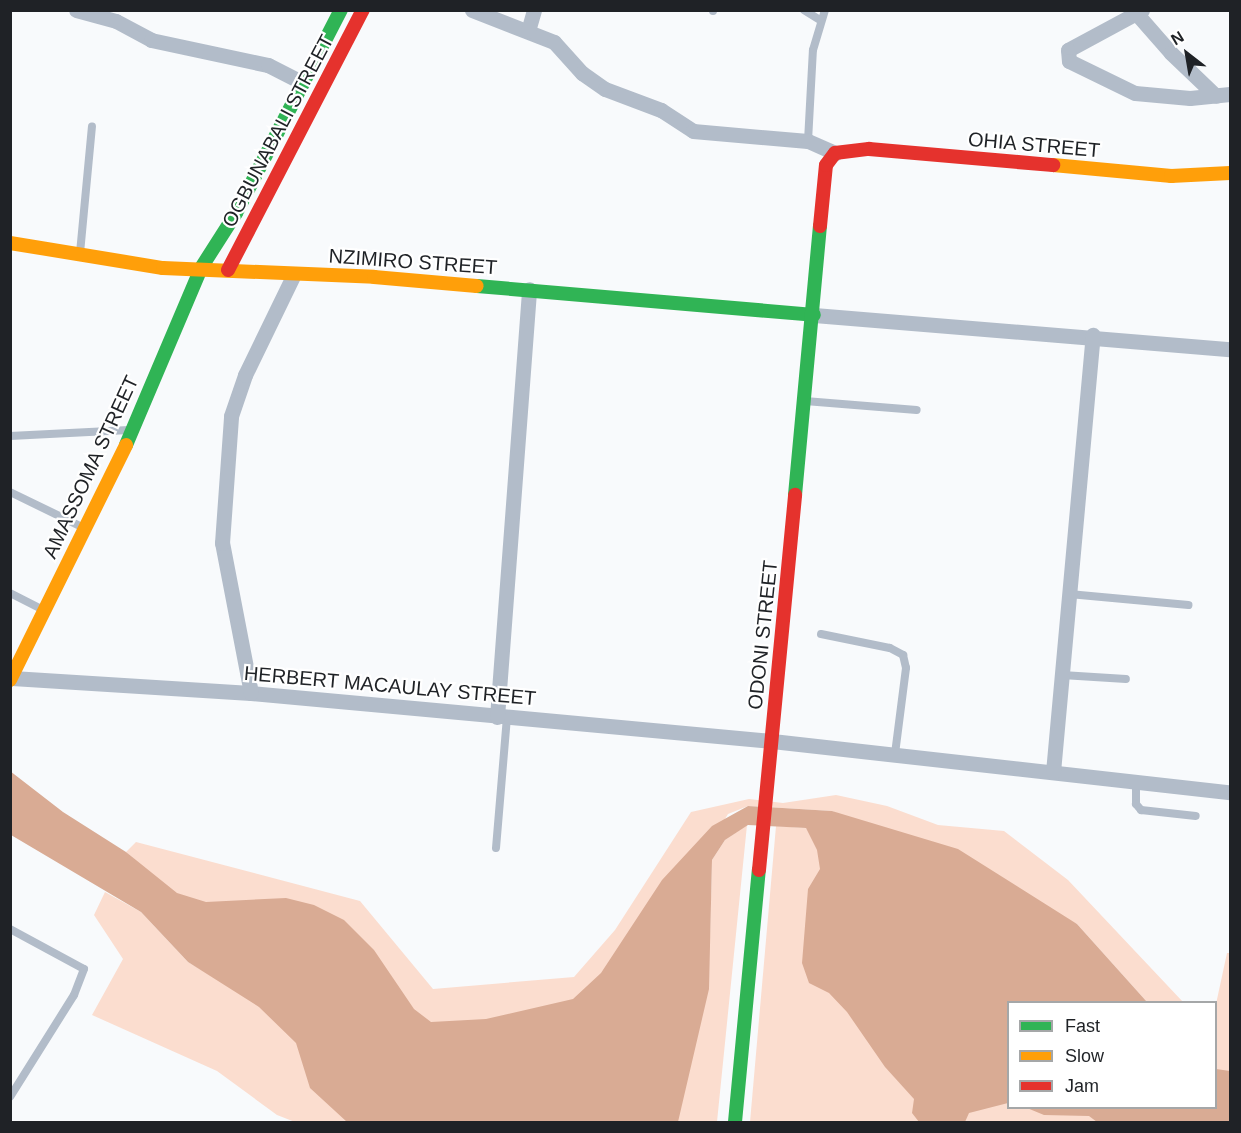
<!DOCTYPE html>
<style>
body{margin:0}
#map{position:relative;width:1241px;height:1133px;overflow:hidden;background:#f8fafc;font-family:Arial,sans-serif}
div>[style]{position:absolute}
[style*='--x']{left:calc(var(--x)*1px);top:calc(var(--y)*1px);width:calc(var(--w)*1px);rotate:calc(var(--a)*1deg)}
.green>*{inset:0;background:#fbddcf}
.water>*{inset:0;background:#d9ab94}
.lane>*{height:8px;margin:-4px;padding:0 4px;transform-origin:4px;border-radius:4px;background:#b2bcc9}
.street>*{height:15px;margin:-7.5px;padding:0 7.5px;transform-origin:7.5px;border-radius:7.5px;background:#b2bcc9}
.fast>*{height:14px;margin:-7px;padding:0 7px;transform-origin:7px;border-radius:7px;background:#30b455}
.slow>*{height:14px;margin:-7px;padding:0 7px;transform-origin:7px;border-radius:7px;background:#ff9f0a}
.jam>*{height:14px;margin:-7px;padding:0 7px;transform-origin:7px;border-radius:7px;background:#e5322d}
span{translate:-50% -50%;white-space:nowrap;text-align:center;line-height:1.15;-webkit-text-stroke:4.5px #fff;paint-order:stroke}
.street-label{font-size:20px;color:#1f2226}
.frame{position:absolute;inset:0;border:12px solid #1f2226;pointer-events:none}
.legend{position:absolute;left:1007px;top:1001px;width:210px;height:108px;box-sizing:border-box;background:#fff;border:2px solid #a5a7a8;margin:0;padding:8px 10px;list-style:none;font-size:18px;color:#1f2226}
.legend li{display:flex;align-items:center;gap:12px;height:30px}
.legend b{width:30px;border:2px solid #a5a7a8}
.north{position:absolute;left:1157px;top:24px;width:60px;height:60px;-webkit-text-stroke:4px #fff;paint-order:stroke;rotate:329deg;font-size:16px;font-weight:700;line-height:24px;text-align:center;color:#1f2226}
.north::after{content:'';display:block;margin:auto;width:21px;height:27px;background:#1f2226;clip-path:polygon(50% 0,100% 100%,50% 72%,0 100%)}
</style>
<div id="map">
<div class="green">
<div style="clip-path:polygon(836px 795px,887px 806px,938px 825px,1004px 831px,1068px 880px,1183px 1002px,1147px 1002px,1077px 924px,832px 811px,748px 806px,728px 814px,565px 1082px,219px 934px,126px 852px,136px 842px,360px 901px,433px 989px,574px 977px,615px 930px,691px 812px,749px 799px,783px 803px)"></div>
<div style="clip-path:polygon(747px 825px,717px 1122px,295px 1122px,277px 1115px,217px 1071px,92px 1015px,123px 959px,94px 915px,105px 892px,141px 912px,188px 962px,407px 1090px,710px 937px,712px 860px,725px 840px)"></div>
<div style="clip-path:polygon(776px 826px,806px 828px,1008px 1002px,1008px 1108px,1200px 1108px,1217px 1122px,750px 1122px)"></div>
<div style="clip-path:polygon(1227px 953px,1230px 953px,1230px 1082px,1216px 1072px,1216px 1004px)"></div>
</div>
<div class="water">
<div style="clip-path:polygon(10px 771px,63px 812px,126px 852px,177px 893px,206px 902px,286px 898px,314px 905px,344px 920px,374px 950px,414px 1009px,431px 1022px,486px 1019px,573px 999px,601px 973px,662px 880px,712px 826px,748px 806px,832px 811px,958px 849px,1077px 924px,1147px 1002px,1008px 1002px,1008px 1103px,969px 1113px,965px 1122px,919px 1122px,912px 1113px,914px 1099px,885px 1067px,847px 1012px,829px 993px,809px 983px,802px 963px,808px 889px,820px 869px,817px 850px,806px 828px,748px 825px,725px 840px,712px 860px,709px 989px,678px 1122px,347px 1122px,310px 1088px,296px 1043px,259px 1007px,188px 962px,141px 912px,11px 835px)"></div>
<div style="clip-path:polygon(1216px 1069px,1230px 1071px,1230px 1122px,1097px 1122px,1089px 1116px,1044px 1115px,1027px 1108px,1216px 1108px)"></div>
</div>
<div class="lane">
<div style="--x:804;--y:10;--w:19;--a:32"></div>
<div style="--x:713;--y:11;--w:1;--a:-90"></div>
<div style="--x:808;--y:141;--w:91;--a:-86.9"></div>
<div style="--x:813;--y:50;--w:42;--a:-73.3"></div>
<div style="--x:80;--y:253;--w:127;--a:-84.6"></div>
<div style="--x:805;--y:401;--w:112;--a:4.6"></div>
<div style="--x:10;--y:436;--w:119;--a:-2.9"></div>
<div style="--x:10;--y:492;--w:82;--a:25.9"></div>
<div style="--x:10;--y:593;--w:38;--a:27"></div>
<div style="--x:1069;--y:594;--w:120;--a:5.3"></div>
<div style="--x:821;--y:634;--w:70;--a:11.5"></div>
<div style="--x:890;--y:648;--w:15;--a:28"></div>
<div style="--x:903;--y:655;--w:13;--a:77"></div>
<div style="--x:906;--y:668;--w:87;--a:97.3"></div>
<div style="--x:1062;--y:675;--w:64;--a:3.6"></div>
<div style="--x:1136;--y:782;--w:22;--a:90"></div>
<div style="--x:1136;--y:804;--w:8;--a:50"></div>
<div style="--x:1141;--y:810;--w:55;--a:6.2"></div>
<div style="--x:496;--y:848;--w:130;--a:-85.2"></div>
<div style="--x:10;--y:929;--w:84;--a:28.4"></div>
<div style="--x:84;--y:969;--w:28;--a:111"></div>
<div style="--x:74;--y:995;--w:120;--a:122.1"></div>
</div>
<div class="street">
<div style="--x:76;--y:10;--w:41;--a:15.4"></div>
<div style="--x:116;--y:21;--w:40;--a:28"></div>
<div style="--x:151;--y:40;--w:120;--a:12.1"></div>
<div style="--x:268;--y:65;--w:39;--a:27"></div>
<div style="--x:472;--y:10;--w:88;--a:21.3"></div>
<div style="--x:554;--y:42;--w:42;--a:47.9"></div>
<div style="--x:582;--y:73;--w:28;--a:35"></div>
<div style="--x:605;--y:89;--w:60;--a:20.6"></div>
<div style="--x:661;--y:110;--w:38;--a:33"></div>
<div style="--x:693;--y:131;--w:115;--a:5"></div>
<div style="--x:808;--y:141;--w:30;--a:24"></div>
<div style="--x:1142;--y:10;--w:84;--a:151.6"></div>
<div style="--x:1068;--y:50;--w:11;--a:85"></div>
<div style="--x:1069;--y:61;--w:73;--a:25.9"></div>
<div style="--x:1135;--y:93;--w:55;--a:5.2"></div>
<div style="--x:1190;--y:98;--w:40;--a:-5.7"></div>
<div style="--x:1136;--y:13;--w:53;--a:48.8"></div>
<div style="--x:1171;--y:53;--w:62;--a:43.7"></div>
<div style="--x:528;--y:31;--w:22;--a:-74"></div>
<div style="--x:814;--y:315;--w:417;--a:4.7"></div>
<div style="--x:12;--y:678;--w:239;--a:3.6"></div>
<div style="--x:251;--y:693;--w:523;--a:5.26"></div>
<div style="--x:772;--y:741;--w:461;--a:6.4"></div>
<div style="--x:251;--y:693;--w:153;--a:-100.9"></div>
<div style="--x:222;--y:543;--w:127;--a:-85.9"></div>
<div style="--x:231;--y:416;--w:43;--a:-71.1"></div>
<div style="--x:245;--y:375;--w:112;--a:-64.1"></div>
<div style="--x:497;--y:717;--w:429;--a:-85.7"></div>
<div style="--x:1053;--y:772;--w:439;--a:-84.8"></div>
</div>
<div class="fast">
<div style="--x:477;--y:286;--w:338;--a:4.9"></div>
<div style="--x:126;--y:445;--w:192;--a:-67"></div>
<div style="--x:201;--y:268;--w:65;--a:-57.5"></div>
<div style="--x:236;--y:213;--w:229;--a:-62.7"></div>
<div style="--x:795;--y:495;--w:270;--a:-84.7"></div>
<div style="--x:735;--y:1122;--w:253;--a:-84.6"></div>
</div>
<div class="slow">
<div style="--x:1053;--y:165;--w:119;--a:5.3"></div>
<div style="--x:1171;--y:176;--w:59;--a:-2.9"></div>
<div style="--x:10;--y:243;--w:155;--a:9.3"></div>
<div style="--x:163;--y:268;--w:211;--a:2.4"></div>
<div style="--x:374;--y:277;--w:103;--a:5"></div>
<div style="--x:10;--y:680;--w:262;--a:-63.7"></div>
</div>
<div class="jam">
<div style="--x:820;--y:226;--w:61;--a:-84.4"></div>
<div style="--x:826;--y:165;--w:15;--a:-53"></div>
<div style="--x:835;--y:153;--w:34;--a:-7"></div>
<div style="--x:869;--y:149;--w:185;--a:5"></div>
<div style="--x:228;--y:270;--w:293;--a:-62.6"></div>
<div style="--x:759;--y:870;--w:377;--a:-84.5"></div>
</div>
<div class="street-label">
<span style="left:278px;top:131px;rotate:-62deg">OGBUNABALI STREET</span>
<span style="left:1034px;top:145px;rotate:5deg">OHIA STREET</span>
<span style="left:413px;top:262px;rotate:4deg">NZIMIRO STREET</span>
<span style="left:91px;top:467px;rotate:-65deg">AMASSOMA STREET</span>
<span style="left:763px;top:635px;rotate:-84deg">ODONI STREET</span>
<span style="left:390px;top:686px;rotate:5deg">HERBERT MACAULAY STREET</span>
</div>
<div class="frame"></div>
<ul class="legend">
<li><b style="height:8px;background:#30b455"></b>Fast</li>
<li><b style="height:8px;background:#ff9f0a"></b>Slow</li>
<li><b style="height:8px;background:#e5322d"></b>Jam</li>
</ul>
<div class="north">N</div>
</div>
